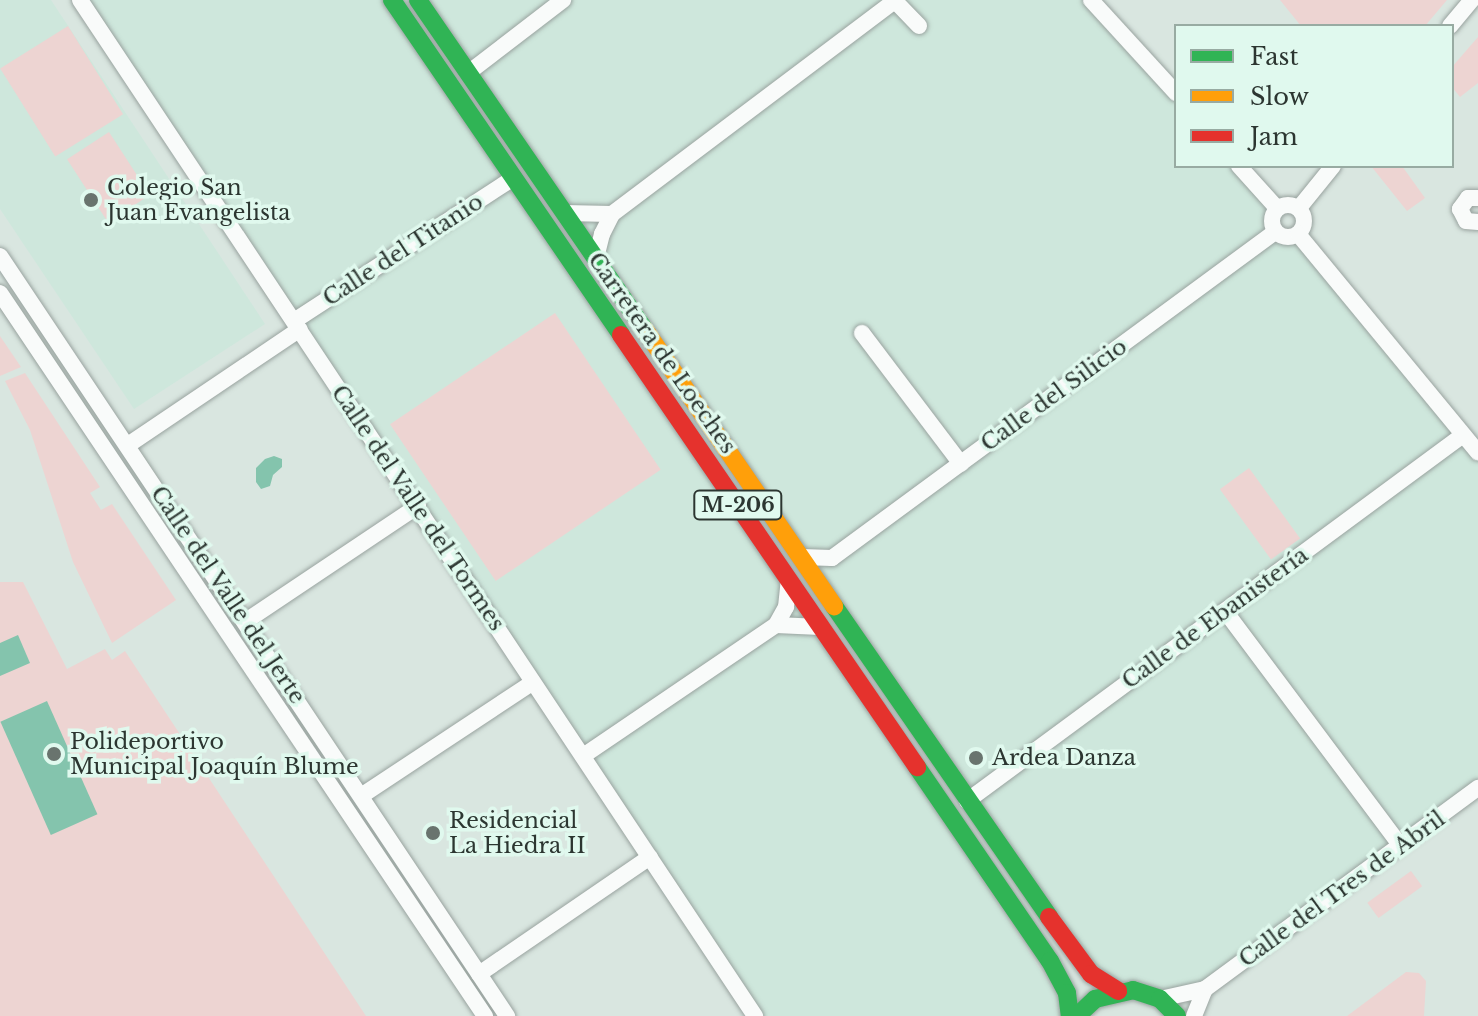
<!DOCTYPE html>
<meta charset="utf-8">
<style>
body{margin:0}
#map{position:relative;width:1478px;height:1016px;overflow:hidden;background:#d9e6e0;font-family:"Libre Baskerville",serif}
div>[style]{position:absolute}
[style*='--x']{left:calc(var(--x)*1px);top:calc(var(--y)*1px);width:calc(var(--w)*1px);rotate:calc(var(--a)*1deg)}
.built>*{inset:0;background:#cee7dc}
.green>*{inset:0;background:#edd4d2;transform-origin:0 0}
.water>*{inset:0;background:#84c4ad;transform-origin:0 0}
.roads{filter:drop-shadow(0 0 2px #99a39f) drop-shadow(0 0 2px #99a39f)}
.street>*{height:16px;margin:-8px;padding:0 8px;transform-origin:8px;border-radius:8px;background:#f9fbfa}
.street>.ring{margin:-8px;padding:0;box-sizing:content-box;background:none;border:16px solid #f9fbfa;border-radius:50%}
.fast>*{height:18px;margin:-9px;padding:0 9px;transform-origin:9px;border-radius:9px;background:#30b455}
.slow>*{height:18px;margin:-9px;padding:0 9px;transform-origin:9px;border-radius:9px;background:#ff9f0a}
.jam>*{height:18px;margin:-9px;padding:0 9px;transform-origin:9px;border-radius:9px;background:#e5322d}
.dots>*{width:22px;height:22px;translate:-50% -50%;box-sizing:border-box;border:4px solid #e0f9ee;border-radius:50%}
span{translate:-50% -50%;white-space:nowrap;text-align:center;line-height:1.15;-webkit-text-stroke:7px #e0f9ee;paint-order:stroke}
.shield-label span{padding:2px 6px;background:#e0f9ee;border:2px solid;border-radius:6px;-webkit-text-stroke-width:0}
.shield-label{font-size:20px;color:#2c3631;font-weight:700}
.poi-label{font-size:22px;color:#2c3631}
.left{translate:0 -50%;text-align:left}
.street-label{font-size:22px;color:#2c3631}
.legend{position:absolute;left:1174px;top:24px;width:280px;height:144px;box-sizing:border-box;background:#e0f9ee;border:2px solid #98aba2;margin:0;padding:10px 14px;list-style:none;font-size:24px;color:#2c3631}
.legend li{display:flex;align-items:center;gap:16px;height:40px}
.legend b{width:40px;border:2px solid #98aba2}
</style>
<div id="map">
<div class="built">
<div style="clip-path:polygon(0 0,51px 0,265px 324px,134px 409px,0 209px)"></div>
<div style="clip-path:polygon(80px 0,392px 0,789px 580px,1070px 1016px,755px 1016px)"></div>
<div style="clip-path:polygon(418px 0,1091px 0,1176px 93px,1176px 166px,1239px 166px,1277px 208px,1272px 217px,1275px 232px,1290px 237px,1298px 234px,1478px 452px,1478px 788px,1205px 989px,1179px 996px,1091px 974px)"></div>
</div>
<div class="green">
<div style="clip-path:polygon(1280px 0,1447px 0,1425px 26px,1301px 26px)"></div>
<div style="left:68px;top:26px;width:104px;height:80px;rotate:58deg"></div>
<div style="clip-path:polygon(1478px 37px,1478px 83px,1460px 97px,1452px 87px,1452px 67px)"></div>
<div style="left:109px;top:132px;width:75px;height:50px;rotate:57deg"></div>
<div style="clip-path:polygon(1371px 166px,1402px 166px,1425px 198px,1407px 211px)"></div>
<div style="left:555px;top:313px;width:189px;height:199px;rotate:56deg"></div>
<div style="clip-path:polygon(0 336px,21px 367px,0 376px)"></div>
<div style="clip-path:polygon(25px 373px,100px 487px,90px 493px,101px 510px,112px 504px,176px 600px,112px 643px,73px 562px,30px 430px,5px 381px)"></div>
<div style="left:1249px;top:468px;width:87px;height:36px;rotate:54deg"></div>
<div style="clip-path:polygon(0 582px,23px 582px,67px 669px,105px 649px,112px 660px,125px 651px,366px 1016px,0 1016px)"></div>
<div style="left:1411px;top:871px;width:19px;height:54px;rotate:54deg"></div>
<div style="clip-path:polygon(1406px 972px,1419px 973px,1426px 981px,1424px 1016px,1347px 1016px)"></div>
</div>
<div class="water">
<div style="clip-path:polygon(274px 456px,282px 459px,282px 467px,273px 475px,270px 486px,261px 489px,256px 482px,256px 468px,265px 459px)"></div>
<div style="clip-path:polygon(18px 635px,30px 663px,0 676px,0 643px)"></div>
<div style="left:47px;top:701px;width:124px;height:51px;rotate:66deg"></div>
</div>
<div class="roads">
<div class="street">
<div style="--x:80;--y:0;--w:1220;--a:56.4"></div>
<div style="--x:894;--y:0;--w:36;--a:46"></div>
<div style="--x:1091;--y:0;--w:126;--a:47.6"></div>
<div style="--x:1450;--y:26;--w:34;--a:-50"></div>
<div style="--x:468;--y:73;--w:120;--a:-37.5"></div>
<div style="--x:1239;--y:166;--w:57;--a:47.9"></div>
<div style="--x:1478;--y:198;--w:10;--a:180"></div>
<div style="--x:1468;--y:198;--w:14;--a:126"></div>
<div style="--x:1460;--y:209;--w:13;--a:63"></div>
<div style="--x:1466;--y:221;--w:12;--a:5"></div>
<div class="ring" style="left:1272px;top:205px;width:16px;height:16px"></div>
<div style="--x:1299;--y:208;--w:54;--a:-51"></div>
<div style="--x:565;--y:213;--w:47;--a:1.2"></div>
<div style="--x:1298;--y:234;--w:283;--a:50.5"></div>
<div style="--x:0;--y:256;--w:914;--a:56.29"></div>
<div style="--x:596;--y:258;--w:25;--a:-76"></div>
<div style="--x:602;--y:234;--w:22;--a:-63"></div>
<div style="--x:612;--y:214;--w:354;--a:-37"></div>
<div style="--x:0;--y:293;--w:871;--a:56.15"></div>
<div style="--x:294;--y:321;--w:260;--a:-33.1"></div>
<div style="--x:862;--y:333;--w:164;--a:52.9"></div>
<div style="--x:128;--y:445;--w:207;--a:-34"></div>
<div style="--x:802;--y:557;--w:30;--a:2"></div>
<div style="--x:832;--y:558;--w:550;--a:-36.35"></div>
<div style="--x:1225;--y:611;--w:292;--a:53.2"></div>
<div style="--x:246;--y:621;--w:207;--a:-33.8"></div>
<div style="--x:776;--y:625;--w:44;--a:2.6"></div>
<div style="--x:583;--y:756;--w:233;--a:-34.2"></div>
<div style="--x:776;--y:625;--w:21;--a:-61"></div>
<div style="--x:786;--y:607;--w:27;--a:-84"></div>
<div style="--x:361;--y:796;--w:206;--a:-33.5"></div>
<div style="--x:967;--y:801;--w:616;--a:-36.42"></div>
<div style="--x:479;--y:974;--w:207;--a:-34.4"></div>
<div style="--x:1160;--y:999;--w:46;--a:-12.5"></div>
<div style="--x:1205;--y:989;--w:339;--a:-36.4"></div>
<div style="--x:1194;--y:1016;--w:29;--a:-68"></div>
</div>
<div class="fast">
<div style="--x:392;--y:0;--w:406;--a:55.6"></div>
<div style="--x:418;--y:0;--w:401;--a:55.5"></div>
<div style="--x:834;--y:606;--w:378;--a:55.3"></div>
<div style="--x:917;--y:767;--w:235;--a:55.6"></div>
<div style="--x:1050;--y:961;--w:36;--a:62"></div>
<div style="--x:1067;--y:993;--w:23;--a:83"></div>
<div style="--x:1077;--y:1016;--w:25;--a:-43"></div>
<div style="--x:1095;--y:999;--w:39;--a:-13"></div>
<div style="--x:1133;--y:990;--w:28;--a:18"></div>
<div style="--x:1160;--y:999;--w:24;--a:45"></div>
</div>
<div class="slow">
<div style="--x:645;--y:330;--w:335;--a:55.6"></div>
</div>
<div class="jam">
<div style="--x:621;--y:335;--w:524;--a:55.58"></div>
<div style="--x:1049;--y:917;--w:71;--a:53.6"></div>
<div style="--x:1091;--y:974;--w:32;--a:32"></div>
</div>
</div>
<div class="dots">
<div style="left:91px;top:200px;background:#69746e"></div>
<div style="left:54px;top:754px;background:#69746e"></div>
<div style="left:976px;top:758px;background:#69746e"></div>
<div style="left:433px;top:833px;background:#69746e"></div>
</div>
<div class="shield-label">
<span style="left:738px;top:505px">M-206</span>
</div>
<div class="poi-label">
<span class="left" style="left:107px;top:200px">Colegio San<br>Juan Evangelista</span>
<span class="left" style="left:70px;top:754px">Polideportivo<br>Municipal Joaquín Blume</span>
<span class="left" style="left:992px;top:758px">Ardea Danza</span>
<span class="left" style="left:449px;top:833px">Residencial<br>La Hiedra II</span>
</div>
<div class="street-label">
<span style="left:403px;top:250px;rotate:-33deg">Calle del Titanio</span>
<span style="left:662px;top:353px;rotate:55deg">Carretera de Loeches</span>
<span style="left:1054px;top:395px;rotate:-36deg">Calle del Silicio</span>
<span style="left:418px;top:508px;rotate:56deg">Calle del Valle del Tormes</span>
<span style="left:228px;top:595px;rotate:56deg">Calle del Valle del Jerte</span>
<span style="left:1215px;top:618px;rotate:-36deg">Calle de Ebanistería</span>
<span style="left:1342px;top:889px;rotate:-36deg">Calle del Tres de Abril</span>
</div>
<ul class="legend">
<li><b style="height:10px;background:#30b455"></b>Fast</li>
<li><b style="height:10px;background:#ff9f0a"></b>Slow</li>
<li><b style="height:10px;background:#e5322d"></b>Jam</li>
</ul>
</div>
